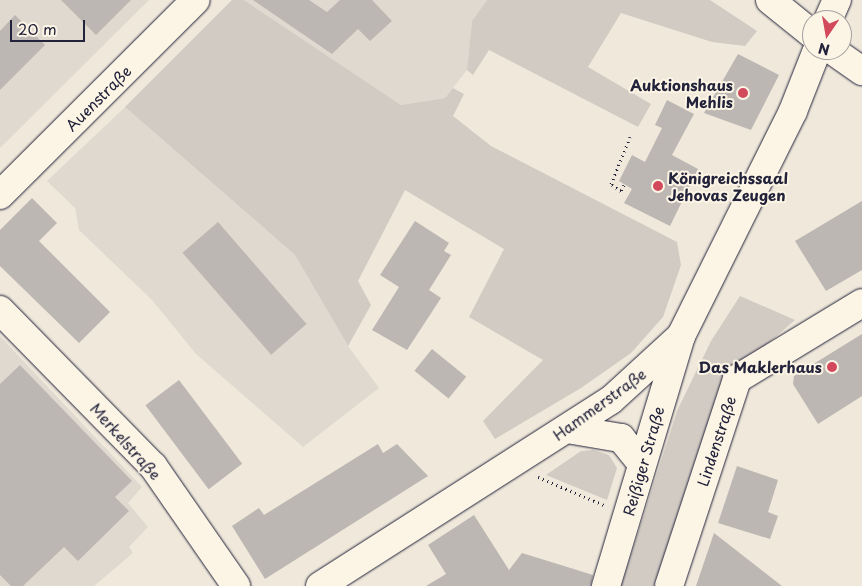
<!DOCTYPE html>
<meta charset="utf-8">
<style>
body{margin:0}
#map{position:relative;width:862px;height:586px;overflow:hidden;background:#efe8db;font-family:"Playpen Sans",sans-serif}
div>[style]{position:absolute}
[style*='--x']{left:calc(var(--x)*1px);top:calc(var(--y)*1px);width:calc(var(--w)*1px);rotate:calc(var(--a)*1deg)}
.built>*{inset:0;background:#e0d9cf}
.green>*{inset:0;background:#d1cbc3}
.building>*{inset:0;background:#bcb7b3;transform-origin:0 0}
.path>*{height:3px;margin-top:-1.5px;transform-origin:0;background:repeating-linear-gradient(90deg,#22223b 0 1px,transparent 0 5px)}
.roads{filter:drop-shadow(0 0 1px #22223b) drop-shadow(0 0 1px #22223b)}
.minor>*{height:28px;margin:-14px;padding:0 14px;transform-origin:14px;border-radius:14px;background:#fcf5e5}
.tertiary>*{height:28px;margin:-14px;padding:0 14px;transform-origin:14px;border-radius:14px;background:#fcf5e5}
.primary>*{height:28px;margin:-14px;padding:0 14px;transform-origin:14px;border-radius:14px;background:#fcf5e5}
.dots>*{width:14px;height:14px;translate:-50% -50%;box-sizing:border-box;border:2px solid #fcf5e5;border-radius:50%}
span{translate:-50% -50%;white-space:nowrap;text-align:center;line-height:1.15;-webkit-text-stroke:4px #fcf5e5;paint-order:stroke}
.poi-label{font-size:15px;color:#22223b;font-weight:700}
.right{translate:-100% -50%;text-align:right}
.left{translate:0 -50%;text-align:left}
.street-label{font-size:15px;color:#22223b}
.north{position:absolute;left:802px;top:10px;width:50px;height:50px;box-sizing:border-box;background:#fcf5e5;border:1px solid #a5a1a1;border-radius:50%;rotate:192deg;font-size:14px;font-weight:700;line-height:20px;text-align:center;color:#22223b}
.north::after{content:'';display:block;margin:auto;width:18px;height:22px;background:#d1495b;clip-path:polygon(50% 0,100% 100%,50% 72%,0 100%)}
.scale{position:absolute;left:10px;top:20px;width:75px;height:22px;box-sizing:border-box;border:2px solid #22223b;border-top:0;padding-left:6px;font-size:15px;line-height:18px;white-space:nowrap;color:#22223b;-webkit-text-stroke:4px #fcf5e5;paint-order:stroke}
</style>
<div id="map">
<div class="built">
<div style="clip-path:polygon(0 0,149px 0,0 148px)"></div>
<div style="clip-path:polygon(244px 0,487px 0,472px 21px,467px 70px,445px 98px,401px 105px)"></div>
<div style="clip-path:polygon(125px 107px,295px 255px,348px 346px,379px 388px,303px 447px,196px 354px,152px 300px,79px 230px,75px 208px,47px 181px)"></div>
<div style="clip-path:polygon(0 336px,142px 487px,128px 503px,148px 527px,129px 547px,133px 553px,94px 586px,0 586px)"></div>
</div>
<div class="green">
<div style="clip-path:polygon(232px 0,244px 0,401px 105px,445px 98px,453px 88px,464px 94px,453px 116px,491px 146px,677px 242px,681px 265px,663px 317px,631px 353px,581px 388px,495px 439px,483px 421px,543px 360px,469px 317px,504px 249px,405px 190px,358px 281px,371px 305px,348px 346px,295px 255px,125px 107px)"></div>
<div style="clip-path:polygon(487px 0,710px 0,757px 31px,745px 46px,712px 42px,621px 13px,588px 67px,651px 104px,638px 127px,489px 50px,473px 75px,467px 70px,472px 21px)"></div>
<div style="clip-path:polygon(740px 296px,795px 320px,730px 376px,663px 586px,621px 586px,677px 411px,711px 341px)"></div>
<div style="clip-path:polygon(594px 450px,609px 455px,617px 468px,607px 500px,546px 475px,581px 451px)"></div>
</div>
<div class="building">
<div style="clip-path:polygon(61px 0,131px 0,96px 35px)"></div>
<div style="clip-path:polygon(253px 0,309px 0,327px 12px,340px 0,372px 0,392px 21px,370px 41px,358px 29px,332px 54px)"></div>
<div style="clip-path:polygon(15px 15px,45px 45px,0 90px,0 31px)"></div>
<div style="clip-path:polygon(738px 54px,779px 75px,751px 130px,704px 113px)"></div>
<div style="clip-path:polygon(667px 100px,694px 114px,672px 155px,698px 169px,670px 226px,624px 203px,632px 189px,619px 181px,632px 155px,645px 162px,662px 128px,655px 125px)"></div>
<div style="clip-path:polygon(32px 198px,57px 223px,39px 241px,110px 312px,79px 343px,0 266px,0 230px)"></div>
<div style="clip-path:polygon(862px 201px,862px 270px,826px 291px,795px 241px)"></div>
<div style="clip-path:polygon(415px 221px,449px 243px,444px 251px,451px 255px,429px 290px,441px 298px,407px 350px,372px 330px,399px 287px,380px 275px)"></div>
<div style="left:218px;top:222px;width:135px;height:47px;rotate:49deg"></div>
<div style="clip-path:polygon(862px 334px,862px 396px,818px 424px,793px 384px,794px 376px)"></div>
<div style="left:432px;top:349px;width:44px;height:28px;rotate:39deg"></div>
<div style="clip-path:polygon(20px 365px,132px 481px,115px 497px,129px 511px,78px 561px,64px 547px,23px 586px,11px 586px,0 575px,0 384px)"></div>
<div style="left:179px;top:380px;width:105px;height:42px;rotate:53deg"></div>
<div style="clip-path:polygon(378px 444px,383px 453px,397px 444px,428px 476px,265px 579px,232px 526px,259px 508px,264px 515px)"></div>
<div style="clip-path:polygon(737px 466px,778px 480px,768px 512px,778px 516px,770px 539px,718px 523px)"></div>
<div style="clip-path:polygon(474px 515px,509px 570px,522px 553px,593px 575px,591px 586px,426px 586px,446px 574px,428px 545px)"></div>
<div style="clip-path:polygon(714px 533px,782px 586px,696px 586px)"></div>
</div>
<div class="path">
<div style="--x:624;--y:185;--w:7;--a:117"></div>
<div style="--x:621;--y:191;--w:12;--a:-145"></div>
<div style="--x:611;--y:184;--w:51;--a:-68"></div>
<div style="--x:538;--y:477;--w:72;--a:23"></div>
</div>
<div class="roads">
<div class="minor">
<div style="--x:832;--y:50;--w:37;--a:35"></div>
<div style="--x:0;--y:195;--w:276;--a:-44.9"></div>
<div style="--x:0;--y:310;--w:219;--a:45.6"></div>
<div style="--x:153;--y:466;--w:146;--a:55.3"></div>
<div style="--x:669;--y:586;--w:218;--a:-71.8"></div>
<div style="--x:737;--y:379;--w:146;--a:-31.3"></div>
</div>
<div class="tertiary">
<div style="--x:828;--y:20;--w:22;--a:-66"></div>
<div style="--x:567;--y:429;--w:55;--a:9.5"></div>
<div style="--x:621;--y:438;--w:33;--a:51"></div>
<div style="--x:606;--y:586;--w:261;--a:-73.3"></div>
</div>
<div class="primary">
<div style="--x:770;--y:0;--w:54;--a:39"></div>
<div style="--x:320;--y:586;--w:345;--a:-32.6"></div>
<div style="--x:611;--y:400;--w:95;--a:-42.4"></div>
<div style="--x:681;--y:336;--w:251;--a:-63.5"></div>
<div style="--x:793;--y:111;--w:66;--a:-68.5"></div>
</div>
</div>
<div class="dots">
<div style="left:743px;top:93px;background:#d1495b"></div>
<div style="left:658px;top:186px;background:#d1495b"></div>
<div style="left:832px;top:367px;background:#d1495b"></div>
</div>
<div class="poi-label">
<span class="right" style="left:733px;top:93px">Auktionshaus<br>Mehlis</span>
<span class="left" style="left:668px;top:186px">Königreichssaal<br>Jehovas Zeugen</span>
<span class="right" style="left:822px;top:367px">Das Maklerhaus</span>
</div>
<div class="street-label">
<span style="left:98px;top:98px;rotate:-45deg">Auenstraße</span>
<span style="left:599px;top:404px;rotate:-36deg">Hammerstraße</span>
<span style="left:126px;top:441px;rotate:48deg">Merkelstraße</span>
<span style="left:716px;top:441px;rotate:-72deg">Lindenstraße</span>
<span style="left:643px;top:461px;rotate:-74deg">Reißiger Straße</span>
</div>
<div class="north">N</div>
<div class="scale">20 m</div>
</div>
